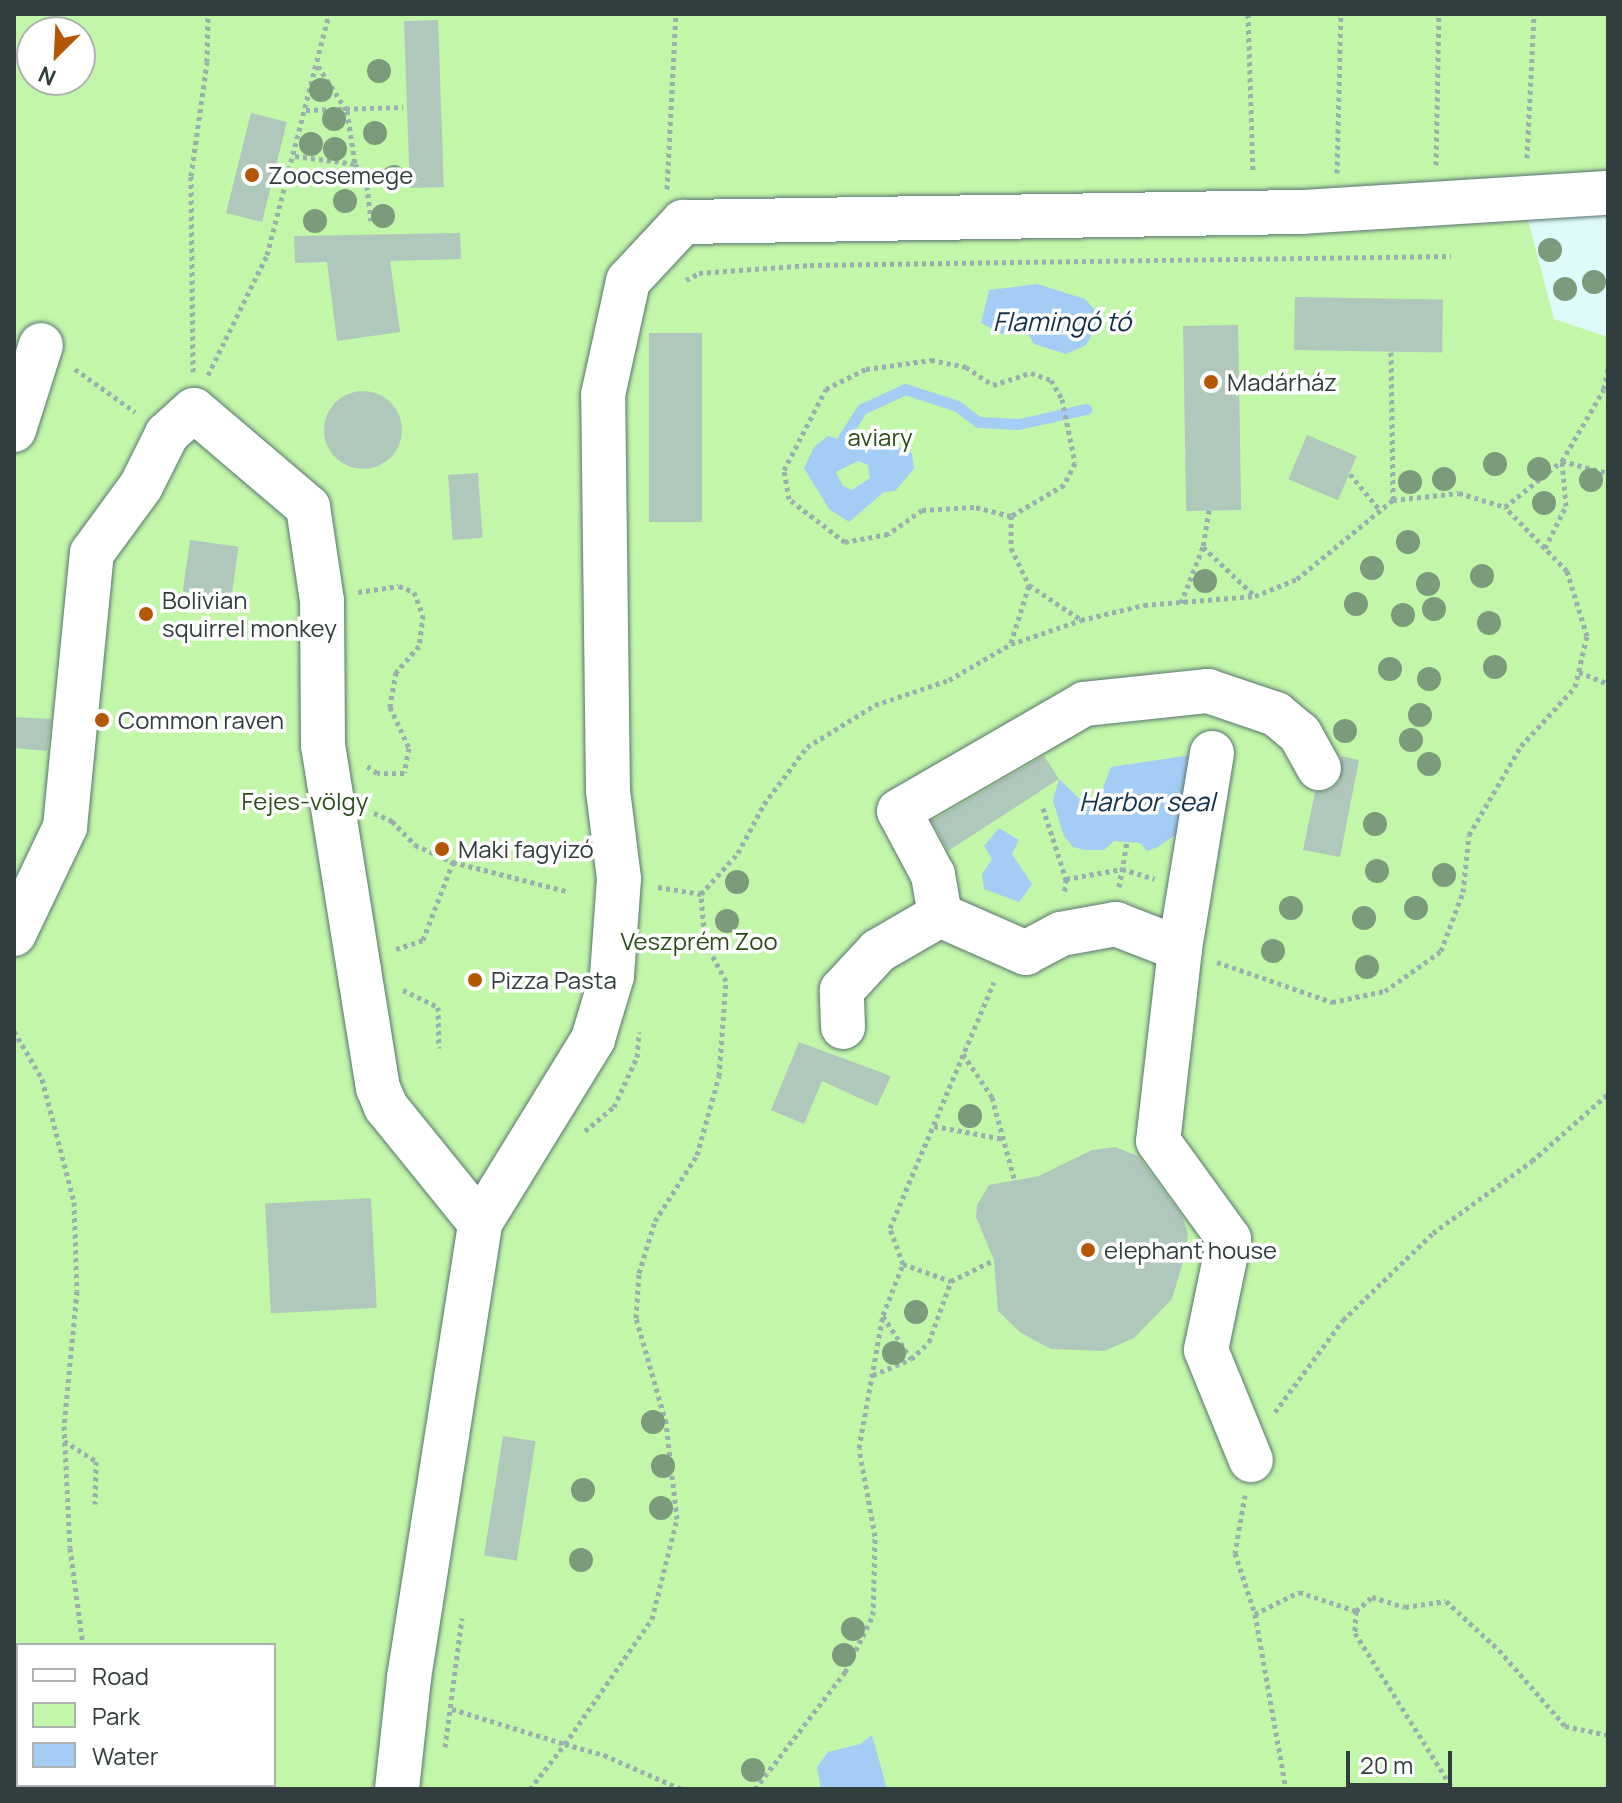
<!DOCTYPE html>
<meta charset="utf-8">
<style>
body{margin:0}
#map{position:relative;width:1622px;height:1803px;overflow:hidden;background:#defaf9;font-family:Manrope,sans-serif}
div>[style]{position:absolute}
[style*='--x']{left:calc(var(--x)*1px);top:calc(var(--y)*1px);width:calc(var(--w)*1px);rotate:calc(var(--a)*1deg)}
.green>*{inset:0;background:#c2f6a9}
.water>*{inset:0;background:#a4cdf6}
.stream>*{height:11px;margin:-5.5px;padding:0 5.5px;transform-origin:5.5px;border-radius:5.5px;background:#a4cdf6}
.building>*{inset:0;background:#b0c7bc;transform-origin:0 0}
.round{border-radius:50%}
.path>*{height:5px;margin-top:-2.5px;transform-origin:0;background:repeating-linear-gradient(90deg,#9ab0af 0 4px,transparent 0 8px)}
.roads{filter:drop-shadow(0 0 2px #597371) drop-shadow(0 0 2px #597371)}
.minor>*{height:44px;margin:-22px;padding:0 22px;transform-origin:22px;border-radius:22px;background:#fff}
.trees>*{width:24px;height:24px;margin:-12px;border-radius:50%;background:#7c9b7d}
.dots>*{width:22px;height:22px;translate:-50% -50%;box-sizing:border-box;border:4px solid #fff;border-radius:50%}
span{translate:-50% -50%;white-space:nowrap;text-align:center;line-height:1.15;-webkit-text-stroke:7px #fff;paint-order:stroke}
.poi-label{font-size:24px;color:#323e3d}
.left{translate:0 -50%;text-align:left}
.park-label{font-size:24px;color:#2b4d18}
.water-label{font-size:26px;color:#112f49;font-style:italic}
.frame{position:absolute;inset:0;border:16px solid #323e3d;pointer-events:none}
.legend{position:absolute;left:16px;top:1643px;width:260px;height:144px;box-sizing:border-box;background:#fff;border:2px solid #adb2b1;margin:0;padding:10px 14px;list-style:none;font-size:24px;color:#323e3d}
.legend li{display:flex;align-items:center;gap:16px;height:40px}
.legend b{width:40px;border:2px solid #adb2b1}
.north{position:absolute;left:16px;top:16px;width:80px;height:80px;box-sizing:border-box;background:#fff;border:2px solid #adb2b1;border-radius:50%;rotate:204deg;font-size:22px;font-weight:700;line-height:32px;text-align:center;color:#323e3d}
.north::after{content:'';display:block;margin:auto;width:28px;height:36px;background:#b45703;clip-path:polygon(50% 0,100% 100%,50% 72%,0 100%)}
.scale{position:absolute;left:1346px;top:1751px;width:106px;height:36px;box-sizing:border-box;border:4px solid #323e3d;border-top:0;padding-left:10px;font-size:24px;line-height:28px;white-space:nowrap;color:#323e3d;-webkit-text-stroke:6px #fff;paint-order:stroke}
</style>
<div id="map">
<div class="green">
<div style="clip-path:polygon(evenodd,14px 14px,1608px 14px,1608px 205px,1527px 216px,1554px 319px,1608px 337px,1608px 1789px,14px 1789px,14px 14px,32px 32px,80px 32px,80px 80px,32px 80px,32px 32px,14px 14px,18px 1645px,274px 1645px,274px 1785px,18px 1785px,18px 1645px)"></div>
</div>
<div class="water">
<div style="clip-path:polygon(1037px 284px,1085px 299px,1096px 311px,1101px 319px,1086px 345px,1066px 354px,1034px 344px,1022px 325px,1004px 335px,981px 323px,989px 290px)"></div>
<div style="clip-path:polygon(evenodd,828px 436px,856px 444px,876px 437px,912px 453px,914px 469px,895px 491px,884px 492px,849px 522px,829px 509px,804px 468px,814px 447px,828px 436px,858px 461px,868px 465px,870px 478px,852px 490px,843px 486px,836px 472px,858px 461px)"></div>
<div style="clip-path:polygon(1191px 755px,1178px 833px,1158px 847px,1147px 851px,1140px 843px,1114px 841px,1104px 850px,1085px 850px,1073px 847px,1064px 836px,1053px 801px,1059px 779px,1085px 804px,1099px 798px,1111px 767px)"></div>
<div style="clip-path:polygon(999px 828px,1019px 840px,1012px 854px,1032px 884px,1019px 902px,984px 889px,982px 874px,992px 859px,984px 846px)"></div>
<div style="clip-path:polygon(872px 1735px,887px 1789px,821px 1789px,817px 1767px,828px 1752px,860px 1744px)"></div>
</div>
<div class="stream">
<div style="--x:843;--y:438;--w:35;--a:-57"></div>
<div style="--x:862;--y:409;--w:47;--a:-24.9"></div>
<div style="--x:905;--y:389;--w:55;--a:18.1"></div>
<div style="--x:957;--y:406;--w:26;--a:37"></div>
<div style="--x:978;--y:422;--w:41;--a:2.8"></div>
<div style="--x:1019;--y:424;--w:69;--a:-12.6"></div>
</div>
<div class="building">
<div style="left:438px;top:20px;width:167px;height:34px;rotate:88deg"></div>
<div style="left:251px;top:113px;width:37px;height:103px;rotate:14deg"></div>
<div style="clip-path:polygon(460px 233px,461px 259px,390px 261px,400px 332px,337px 341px,327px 262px,295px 263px,294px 236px)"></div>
<div style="left:1295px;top:297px;width:148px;height:53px;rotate:1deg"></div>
<div style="left:1238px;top:325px;width:185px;height:55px;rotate:89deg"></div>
<div style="left:649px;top:333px;width:53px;height:189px"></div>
<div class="round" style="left:324px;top:391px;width:78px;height:78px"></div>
<div style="left:1307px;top:435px;width:54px;height:48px;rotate:23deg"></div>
<div style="left:478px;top:473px;width:65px;height:30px;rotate:86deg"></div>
<div style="left:190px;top:540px;width:49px;height:52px;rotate:8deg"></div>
<div style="clip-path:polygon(14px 717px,51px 719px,47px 751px,14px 748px)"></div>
<div style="clip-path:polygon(1044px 756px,1059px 779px,948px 851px,932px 821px)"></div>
<div style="clip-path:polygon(1341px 756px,1359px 760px,1340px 857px,1303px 850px,1315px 792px,1330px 790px,1340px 781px)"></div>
<div style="clip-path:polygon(799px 1042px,891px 1076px,877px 1106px,822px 1081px,804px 1124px,771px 1110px)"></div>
<div style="clip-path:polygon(1115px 1147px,1138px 1156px,1182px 1216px,1188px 1233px,1186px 1252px,1172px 1299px,1134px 1338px,1104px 1351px,1051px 1349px,1021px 1333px,998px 1311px,994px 1260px,976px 1217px,977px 1205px,989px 1185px,1039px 1176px,1092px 1150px)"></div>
<div style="left:371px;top:1198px;width:110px;height:106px;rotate:87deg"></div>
<div style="left:503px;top:1436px;width:33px;height:121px;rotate:9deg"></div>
</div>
<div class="path">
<div style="--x:1248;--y:14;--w:159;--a:88.2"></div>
<div style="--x:318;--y:66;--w:54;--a:57.2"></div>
<div style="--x:347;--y:111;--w:54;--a:81.4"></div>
<div style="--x:306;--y:110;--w:97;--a:-1.8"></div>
<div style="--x:295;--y:156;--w:61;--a:7.6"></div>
<div style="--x:355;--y:164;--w:18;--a:52"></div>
<div style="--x:366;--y:178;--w:43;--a:83.4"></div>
<div style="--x:1527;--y:158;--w:144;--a:-87.2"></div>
<div style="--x:1436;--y:165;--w:151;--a:-88.9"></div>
<div style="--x:1337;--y:173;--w:159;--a:-88.6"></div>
<div style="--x:667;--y:189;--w:175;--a:-87.1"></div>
<div style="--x:686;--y:280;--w:15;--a:-28"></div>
<div style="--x:699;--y:273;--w:111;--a:-4.1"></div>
<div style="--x:810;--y:265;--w:641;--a:-0.8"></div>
<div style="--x:1391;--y:352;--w:148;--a:89.2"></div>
<div style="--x:75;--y:369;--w:74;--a:35.6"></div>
<div style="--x:193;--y:372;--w:196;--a:-90.6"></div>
<div style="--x:191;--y:176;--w:115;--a:-82"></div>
<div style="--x:207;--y:62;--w:48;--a:-88.8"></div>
<div style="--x:208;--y:375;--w:134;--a:-63.8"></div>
<div style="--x:267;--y:255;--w:249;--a:-75.6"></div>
<div style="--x:1350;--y:474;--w:45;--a:50.4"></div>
<div style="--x:1209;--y:510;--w:37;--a:99"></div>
<div style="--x:1203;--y:547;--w:71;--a:43.3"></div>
<div style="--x:1011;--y:516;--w:38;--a:-166"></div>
<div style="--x:974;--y:507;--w:52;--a:176.7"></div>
<div style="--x:922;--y:510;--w:42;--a:144.8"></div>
<div style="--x:888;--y:534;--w:44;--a:169.5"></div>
<div style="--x:845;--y:542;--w:71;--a:-142.5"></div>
<div style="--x:789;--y:499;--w:29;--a:-100"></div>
<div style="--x:784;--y:470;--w:91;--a:-62.6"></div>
<div style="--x:826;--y:389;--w:45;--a:-26.6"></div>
<div style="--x:866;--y:369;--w:66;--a:-7.9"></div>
<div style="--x:931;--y:360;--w:36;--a:11"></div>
<div style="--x:966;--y:367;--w:32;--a:34"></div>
<div style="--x:993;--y:385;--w:40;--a:-18"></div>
<div style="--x:1031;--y:373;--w:21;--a:19"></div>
<div style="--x:1051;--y:380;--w:22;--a:60"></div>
<div style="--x:1062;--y:399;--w:65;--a:78.5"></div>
<div style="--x:1075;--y:463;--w:25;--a:117"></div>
<div style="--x:1064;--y:485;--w:61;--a:149.7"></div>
<div style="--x:1011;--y:516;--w:32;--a:90"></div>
<div style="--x:1011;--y:548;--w:41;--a:64.1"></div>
<div style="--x:1029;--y:585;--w:61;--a:33.7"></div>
<div style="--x:1545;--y:548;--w:47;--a:-63.4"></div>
<div style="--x:1566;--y:506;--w:45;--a:-95.1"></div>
<div style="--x:1562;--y:461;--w:48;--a:14.6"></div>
<div style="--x:358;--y:592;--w:41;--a:-8.3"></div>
<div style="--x:399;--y:586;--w:16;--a:22"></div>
<div style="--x:414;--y:592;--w:25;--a:69"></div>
<div style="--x:423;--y:615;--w:31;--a:97"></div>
<div style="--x:419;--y:646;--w:35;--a:131"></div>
<div style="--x:396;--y:672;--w:36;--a:100"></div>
<div style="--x:390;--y:707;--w:45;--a:65.1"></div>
<div style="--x:409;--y:748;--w:25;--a:101"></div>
<div style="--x:404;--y:773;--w:27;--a:180"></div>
<div style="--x:377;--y:773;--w:12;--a:-145"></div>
<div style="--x:1181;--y:603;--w:60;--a:-68.6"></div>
<div style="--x:1011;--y:643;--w:61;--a:-72.8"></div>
<div style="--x:1579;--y:672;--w:31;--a:22"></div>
<div style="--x:1043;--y:808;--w:75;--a:72.1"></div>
<div style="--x:1066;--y:879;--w:16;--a:97"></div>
<div style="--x:374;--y:813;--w:20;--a:24"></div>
<div style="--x:392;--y:821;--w:33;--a:46"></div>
<div style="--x:415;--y:845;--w:42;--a:24.1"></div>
<div style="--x:453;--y:862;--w:117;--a:14.4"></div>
<div style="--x:1066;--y:879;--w:57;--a:-10.1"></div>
<div style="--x:1122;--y:869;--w:34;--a:17"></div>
<div style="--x:658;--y:887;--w:44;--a:9.2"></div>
<div style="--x:1119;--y:887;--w:46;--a:-79.9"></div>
<div style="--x:396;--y:949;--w:28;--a:-18"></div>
<div style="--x:423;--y:940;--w:84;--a:-69"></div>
<div style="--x:1217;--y:962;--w:122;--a:19.2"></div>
<div style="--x:1332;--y:1002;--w:54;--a:-11.7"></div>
<div style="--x:1385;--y:991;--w:69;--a:-35.5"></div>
<div style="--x:1441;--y:951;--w:63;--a:-69.6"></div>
<div style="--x:1463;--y:892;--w:57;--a:-84"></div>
<div style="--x:1469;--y:835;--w:103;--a:-59.7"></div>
<div style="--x:1521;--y:746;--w:80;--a:-47.5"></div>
<div style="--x:1575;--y:687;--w:52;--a:-76.8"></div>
<div style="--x:1587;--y:636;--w:68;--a:-107.1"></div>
<div style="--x:1567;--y:571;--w:89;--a:-134.1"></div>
<div style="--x:403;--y:990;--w:39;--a:26"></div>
<div style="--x:438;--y:1007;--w:41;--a:88.6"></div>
<div style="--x:14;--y:1031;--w:56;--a:59.7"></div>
<div style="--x:42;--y:1079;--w:127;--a:75.4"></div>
<div style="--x:74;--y:1202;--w:89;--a:88.1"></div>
<div style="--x:77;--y:1291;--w:136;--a:95.5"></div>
<div style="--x:64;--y:1426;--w:122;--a:87.2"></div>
<div style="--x:70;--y:1548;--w:98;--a:82.4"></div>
<div style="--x:963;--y:1054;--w:52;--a:56"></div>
<div style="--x:992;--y:1097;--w:84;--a:74.8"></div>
<div style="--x:934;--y:1126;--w:71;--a:10.5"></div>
<div style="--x:585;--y:1131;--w:38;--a:-40"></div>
<div style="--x:614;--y:1107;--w:55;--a:-65.3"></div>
<div style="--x:637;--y:1057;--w:25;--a:-85"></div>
<div style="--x:903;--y:1264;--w:51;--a:19.5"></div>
<div style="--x:951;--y:1281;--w:48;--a:-26"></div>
<div style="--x:883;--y:1316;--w:51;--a:56.9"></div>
<div style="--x:873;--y:1375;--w:41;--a:-22.8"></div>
<div style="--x:911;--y:1359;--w:25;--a:-43"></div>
<div style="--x:929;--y:1342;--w:65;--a:-70.2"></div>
<div style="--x:1275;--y:1412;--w:114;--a:-53.5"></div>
<div style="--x:1343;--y:1320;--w:125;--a:-44"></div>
<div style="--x:1433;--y:1233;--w:122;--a:-36"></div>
<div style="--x:1532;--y:1161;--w:101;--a:-41.4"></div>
<div style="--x:64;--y:1441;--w:38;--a:32"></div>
<div style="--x:96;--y:1461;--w:43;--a:91.3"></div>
<div style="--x:1245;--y:1495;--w:59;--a:99.8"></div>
<div style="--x:1235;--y:1553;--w:64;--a:71.8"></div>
<div style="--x:1255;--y:1614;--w:178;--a:80"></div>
<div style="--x:1356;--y:1611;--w:22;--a:93"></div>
<div style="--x:1355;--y:1633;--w:184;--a:57.9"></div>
<div style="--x:1255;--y:1614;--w:49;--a:-26.6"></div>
<div style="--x:1299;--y:1592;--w:60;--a:18.4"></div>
<div style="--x:1356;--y:1611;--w:21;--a:-41"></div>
<div style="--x:1372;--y:1597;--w:34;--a:17"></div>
<div style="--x:1405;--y:1607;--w:41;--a:-8.3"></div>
<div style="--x:1446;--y:1601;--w:72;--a:42.8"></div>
<div style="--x:1499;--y:1650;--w:101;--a:49"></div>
<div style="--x:1565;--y:1726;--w:44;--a:11.8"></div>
<div style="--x:14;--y:1648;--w:4;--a:0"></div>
<div style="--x:452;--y:1709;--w:118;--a:17.2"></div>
<div style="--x:565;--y:1744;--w:152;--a:-55.2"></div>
<div style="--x:652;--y:1619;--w:103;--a:-76"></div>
<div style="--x:677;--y:1519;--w:97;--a:-96.5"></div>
<div style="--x:666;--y:1423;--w:109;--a:-105.9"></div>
<div style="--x:636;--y:1318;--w:45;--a:-86.2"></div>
<div style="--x:639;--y:1273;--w:54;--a:-72.9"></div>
<div style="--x:655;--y:1221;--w:78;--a:-57.5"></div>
<div style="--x:697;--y:1155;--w:82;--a:-74.4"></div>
<div style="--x:719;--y:1076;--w:95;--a:-85.8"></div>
<div style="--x:726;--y:981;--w:44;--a:-118.3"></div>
<div style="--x:705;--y:942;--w:48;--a:-94.8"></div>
<div style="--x:701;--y:894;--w:55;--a:-47.9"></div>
<div style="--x:738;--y:853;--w:55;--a:-62"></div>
<div style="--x:764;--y:804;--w:71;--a:-53"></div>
<div style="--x:807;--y:747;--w:80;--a:-31.7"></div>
<div style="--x:875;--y:705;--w:78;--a:-18.7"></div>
<div style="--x:949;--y:680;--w:72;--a:-30.1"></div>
<div style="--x:1011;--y:644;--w:74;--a:-18.9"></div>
<div style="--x:1081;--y:620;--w:65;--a:-13.4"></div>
<div style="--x:1144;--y:605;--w:111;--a:-4.6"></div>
<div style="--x:1255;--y:596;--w:45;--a:-22"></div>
<div style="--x:1297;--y:579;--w:124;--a:-39.5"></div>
<div style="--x:1393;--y:500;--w:66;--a:-6.1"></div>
<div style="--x:1459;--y:493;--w:48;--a:16.9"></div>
<div style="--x:1505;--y:507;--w:73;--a:-38.9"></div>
<div style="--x:1562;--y:461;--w:83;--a:-59.7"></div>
<div style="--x:1604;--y:389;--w:21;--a:-79"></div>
<div style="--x:445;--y:1747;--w:130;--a:-82.5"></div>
<div style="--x:87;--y:1789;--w:4;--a:-76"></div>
<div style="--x:530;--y:1789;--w:57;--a:-52.1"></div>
<div style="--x:565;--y:1744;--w:41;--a:15.8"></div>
<div style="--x:604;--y:1755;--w:84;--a:23.8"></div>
<div style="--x:755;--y:1789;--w:148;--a:-52.4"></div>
<div style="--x:845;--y:1672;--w:64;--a:-63.8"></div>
<div style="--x:873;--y:1615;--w:79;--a:-88.5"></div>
<div style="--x:875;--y:1536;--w:89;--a:-100.3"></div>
<div style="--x:859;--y:1448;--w:135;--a:-79.8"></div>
<div style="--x:883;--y:1315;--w:55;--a:-68.6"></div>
<div style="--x:903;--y:1264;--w:38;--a:-110"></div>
<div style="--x:890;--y:1228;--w:267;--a:-67.1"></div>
</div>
<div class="roads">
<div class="minor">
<div style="--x:14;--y:430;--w:89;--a:-72.4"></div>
<div style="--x:1212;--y:753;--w:199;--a:99.3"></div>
<div style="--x:1180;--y:949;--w:193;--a:96.5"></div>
<div style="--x:1158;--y:1141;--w:121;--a:54.1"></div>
<div style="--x:1229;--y:1239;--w:113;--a:101.7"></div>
<div style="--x:1206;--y:1350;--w:119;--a:67.8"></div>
<div style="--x:14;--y:934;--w:119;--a:-64.5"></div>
<div style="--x:65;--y:827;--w:275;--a:-84.4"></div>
<div style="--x:92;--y:553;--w:83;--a:-53.8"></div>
<div style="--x:141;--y:486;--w:58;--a:-63.4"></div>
<div style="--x:167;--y:434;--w:36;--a:-42"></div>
<div style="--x:194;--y:410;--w:150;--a:40.4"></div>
<div style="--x:308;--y:507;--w:95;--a:81.5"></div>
<div style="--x:322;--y:601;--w:144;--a:89.6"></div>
<div style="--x:323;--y:745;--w:347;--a:80.9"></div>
<div style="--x:378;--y:1088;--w:21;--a:67"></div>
<div style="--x:386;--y:1107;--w:149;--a:51"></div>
<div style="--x:1180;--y:949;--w:69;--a:-158.7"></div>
<div style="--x:1116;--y:924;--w:56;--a:169.7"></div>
<div style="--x:1061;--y:934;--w:40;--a:152"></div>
<div style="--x:1026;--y:953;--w:94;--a:-156.2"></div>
<div style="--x:940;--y:915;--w:41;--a:-99.9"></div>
<div style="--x:933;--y:875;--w:72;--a:-118"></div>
<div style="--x:899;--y:811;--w:214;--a:-30"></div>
<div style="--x:1084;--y:704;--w:125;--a:-6"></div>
<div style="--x:1208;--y:691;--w:72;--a:18.7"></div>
<div style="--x:1276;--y:714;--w:31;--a:40"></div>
<div style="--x:1300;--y:734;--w:39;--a:61"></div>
<div style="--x:843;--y:1027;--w:37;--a:-92"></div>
<div style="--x:842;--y:990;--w:53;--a:-47.3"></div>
<div style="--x:878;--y:951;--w:72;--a:-30.1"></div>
<div style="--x:397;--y:1789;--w:112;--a:-83.8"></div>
<div style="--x:409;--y:1678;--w:461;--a:-81.1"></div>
<div style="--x:480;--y:1223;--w:216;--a:-58.4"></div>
<div style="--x:593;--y:1039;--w:66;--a:-73.2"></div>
<div style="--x:612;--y:976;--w:97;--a:-85.9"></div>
<div style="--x:619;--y:879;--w:89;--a:-97.1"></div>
<div style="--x:608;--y:791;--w:396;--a:-90.7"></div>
<div style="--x:603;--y:395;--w:117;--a:-77.6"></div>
<div style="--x:628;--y:281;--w:81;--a:-47"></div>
<div style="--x:683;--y:222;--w:619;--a:-0.93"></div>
<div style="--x:1302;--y:212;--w:307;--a:-3.6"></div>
</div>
</div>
<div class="trees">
<div style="left:379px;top:71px"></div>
<div style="left:321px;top:90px"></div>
<div style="left:334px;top:119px"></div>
<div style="left:375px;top:133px"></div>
<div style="left:311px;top:144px"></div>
<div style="left:335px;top:149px"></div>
<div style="left:394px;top:177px"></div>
<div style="left:345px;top:201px"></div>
<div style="left:383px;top:216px"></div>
<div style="left:315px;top:221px"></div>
<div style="left:1550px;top:250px"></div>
<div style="left:1594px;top:282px"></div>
<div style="left:1565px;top:289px"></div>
<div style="left:1495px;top:464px"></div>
<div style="left:1539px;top:469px"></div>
<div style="left:1444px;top:479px"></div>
<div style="left:1591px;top:480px"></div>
<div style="left:1410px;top:482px"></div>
<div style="left:1544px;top:503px"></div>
<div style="left:1408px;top:542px"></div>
<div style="left:1372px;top:568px"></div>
<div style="left:1482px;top:576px"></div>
<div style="left:1205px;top:581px"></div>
<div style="left:1428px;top:584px"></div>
<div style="left:1356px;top:604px"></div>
<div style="left:1434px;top:609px"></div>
<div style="left:1403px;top:615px"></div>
<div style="left:1489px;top:623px"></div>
<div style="left:1495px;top:667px"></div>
<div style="left:1390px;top:669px"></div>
<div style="left:1429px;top:679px"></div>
<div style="left:1420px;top:715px"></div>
<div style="left:1345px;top:731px"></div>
<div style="left:1411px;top:740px"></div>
<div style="left:1429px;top:764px"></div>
<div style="left:1375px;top:824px"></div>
<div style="left:1377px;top:871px"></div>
<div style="left:1444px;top:875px"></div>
<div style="left:737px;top:882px"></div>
<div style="left:1291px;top:908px"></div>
<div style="left:1416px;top:908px"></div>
<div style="left:1364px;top:918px"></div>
<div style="left:727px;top:921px"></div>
<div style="left:1273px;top:951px"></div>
<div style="left:1367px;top:967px"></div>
<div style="left:970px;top:1116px"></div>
<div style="left:916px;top:1312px"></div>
<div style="left:894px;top:1353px"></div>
<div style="left:653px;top:1422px"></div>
<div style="left:663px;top:1466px"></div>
<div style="left:583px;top:1490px"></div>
<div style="left:661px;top:1508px"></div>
<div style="left:581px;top:1560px"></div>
<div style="left:853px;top:1629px"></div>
<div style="left:844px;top:1655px"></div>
<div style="left:753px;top:1770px"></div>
</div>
<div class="dots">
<div style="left:252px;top:175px;background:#b45703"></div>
<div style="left:1211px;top:382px;background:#b45703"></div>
<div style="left:146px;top:614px;background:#b45703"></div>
<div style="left:102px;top:720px;background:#b45703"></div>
<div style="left:442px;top:849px;background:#b45703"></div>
<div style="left:475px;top:980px;background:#b45703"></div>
<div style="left:1088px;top:1250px;background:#b45703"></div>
</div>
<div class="poi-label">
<span class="left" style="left:268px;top:175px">Zoocsemege</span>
<span class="left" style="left:1227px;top:382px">Madárház</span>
<span class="left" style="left:162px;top:614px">Bolivian<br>squirrel monkey</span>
<span class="left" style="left:118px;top:720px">Common raven</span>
<span class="left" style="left:458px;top:849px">Maki fagyizó</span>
<span class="left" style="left:491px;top:980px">Pizza Pasta</span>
<span class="left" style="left:1104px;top:1250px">elephant house</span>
</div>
<div class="park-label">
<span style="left:880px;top:437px">aviary</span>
<span style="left:305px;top:801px">Fejes-völgy</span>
<span style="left:699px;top:941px">Veszprém Zoo</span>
</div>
<div class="water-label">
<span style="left:1062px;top:322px">Flamingó tó</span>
<span style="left:1147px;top:802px">Harbor seal</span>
</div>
<div class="frame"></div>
<ul class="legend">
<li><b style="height:10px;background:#fff"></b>Road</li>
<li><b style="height:22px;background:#c2f6a9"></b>Park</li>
<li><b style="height:22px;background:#a4cdf6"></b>Water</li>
</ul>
<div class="north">N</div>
<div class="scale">20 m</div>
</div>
